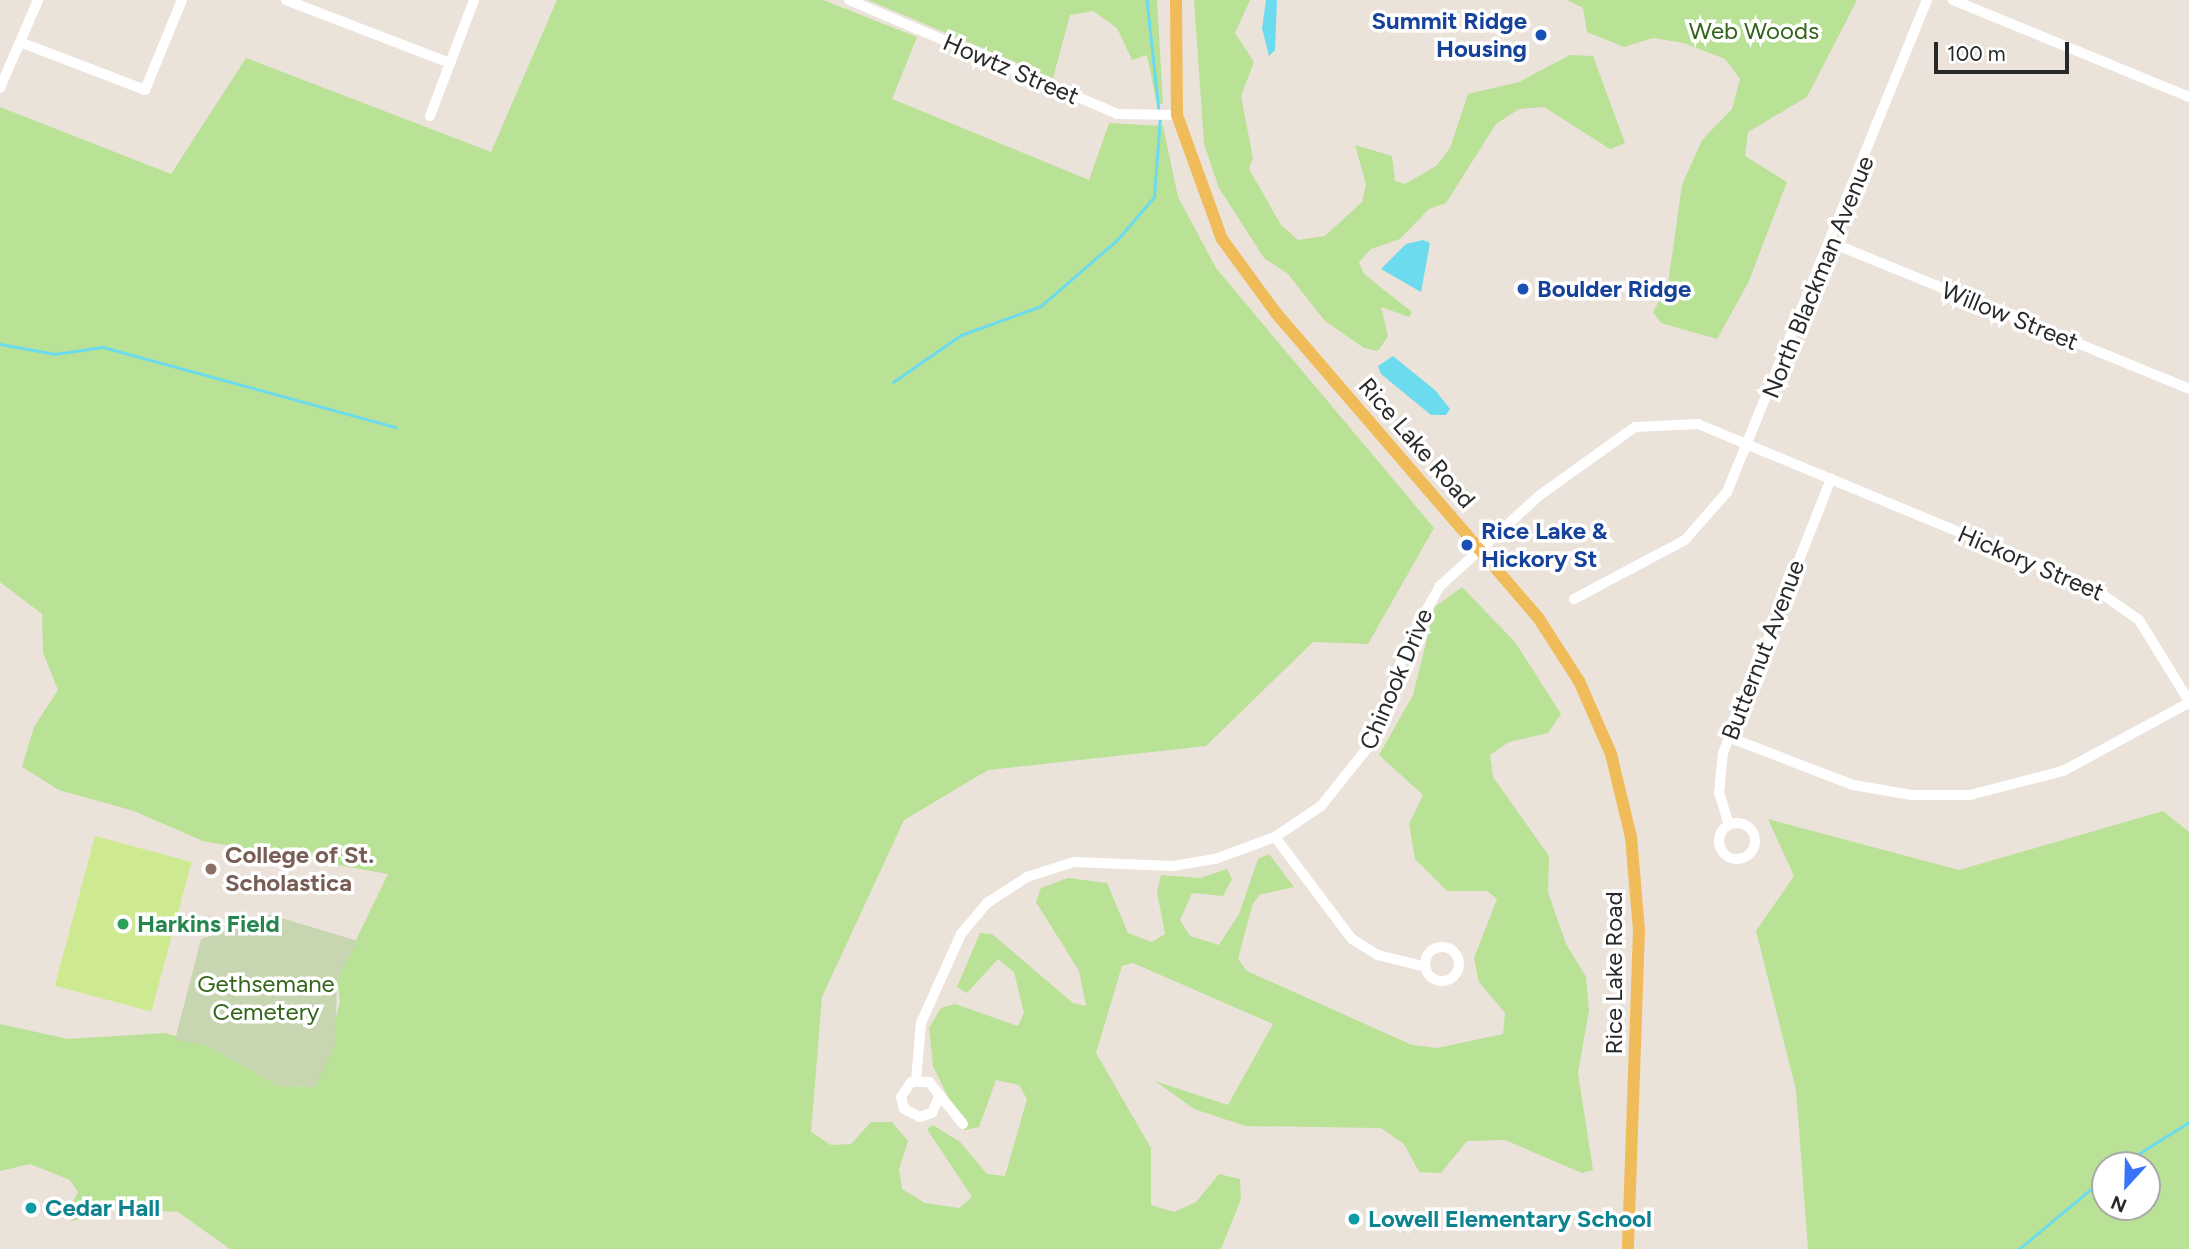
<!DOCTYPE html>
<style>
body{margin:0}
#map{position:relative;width:2189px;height:1249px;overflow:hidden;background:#ebe2da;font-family:Figtree,sans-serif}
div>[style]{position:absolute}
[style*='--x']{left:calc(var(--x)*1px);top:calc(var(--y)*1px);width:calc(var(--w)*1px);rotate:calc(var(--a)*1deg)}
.green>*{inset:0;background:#b9e296}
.cemetery>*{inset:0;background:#c7d5b1}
.pitch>*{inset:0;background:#ceea91;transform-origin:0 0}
.water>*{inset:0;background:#6cdbee}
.stream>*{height:2.5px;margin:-1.25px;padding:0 1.25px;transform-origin:1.25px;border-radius:1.25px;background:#6cdbee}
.minor>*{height:10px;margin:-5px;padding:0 5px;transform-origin:5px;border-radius:5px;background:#fff}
.minor>.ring{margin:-5px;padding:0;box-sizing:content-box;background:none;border:10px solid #fff;border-radius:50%}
.major>*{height:12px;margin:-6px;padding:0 6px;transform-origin:6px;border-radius:6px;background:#f0bc5a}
.dots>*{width:19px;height:19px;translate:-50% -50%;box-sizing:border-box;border:4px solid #fff;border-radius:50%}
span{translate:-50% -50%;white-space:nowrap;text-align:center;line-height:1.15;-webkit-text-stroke:7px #fff;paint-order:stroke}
.transit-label{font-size:24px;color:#164399;font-weight:700}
.right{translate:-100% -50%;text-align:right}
.left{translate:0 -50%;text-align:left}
.park-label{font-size:24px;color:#326519}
.street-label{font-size:24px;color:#292929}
.education-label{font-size:24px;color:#785e54;font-weight:700}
.leisure-label{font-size:24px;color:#27864d;font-weight:700}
.culture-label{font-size:24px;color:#0d838f;font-weight:700}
.north{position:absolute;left:2091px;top:1151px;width:70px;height:70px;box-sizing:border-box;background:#fff;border:2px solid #a9a9a9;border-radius:50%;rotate:202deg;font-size:19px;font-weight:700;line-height:28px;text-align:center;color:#292929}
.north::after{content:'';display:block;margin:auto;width:24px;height:32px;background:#3973f9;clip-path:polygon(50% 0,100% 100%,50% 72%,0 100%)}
.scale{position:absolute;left:1934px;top:42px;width:135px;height:32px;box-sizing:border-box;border:4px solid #292929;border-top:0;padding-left:9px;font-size:21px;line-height:24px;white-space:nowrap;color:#292929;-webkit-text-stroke:5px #fff;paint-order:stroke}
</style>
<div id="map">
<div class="green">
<div style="clip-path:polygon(557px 0,823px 0,917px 37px,892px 99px,1089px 180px,1109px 123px,1163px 126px,1178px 197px,1216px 268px,1434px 528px,1368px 644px,1313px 642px,1206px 746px,988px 770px,904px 820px,822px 997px,811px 1132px,831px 1145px,851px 1144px,871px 1122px,892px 1122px,908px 1141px,899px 1169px,902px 1189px,925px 1203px,959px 1208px,972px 1197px,927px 1129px,933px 1125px,960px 1142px,987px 1174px,1005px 1176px,1027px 1099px,1019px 1085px,996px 1080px,979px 1127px,964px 1130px,933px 1066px,929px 1028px,941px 1008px,955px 1004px,1018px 1026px,1024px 1013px,1014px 972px,998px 959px,967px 993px,957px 987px,980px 933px,992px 934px,1073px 1003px,1086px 1006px,1079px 971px,1036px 902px,1041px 888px,1068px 878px,1107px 883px,1128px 933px,1152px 942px,1165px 934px,1157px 892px,1161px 875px,1200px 878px,1227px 869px,1232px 879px,1223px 896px,1192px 893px,1180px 920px,1190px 936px,1219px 945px,1239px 914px,1258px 859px,1269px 854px,1294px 887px,1259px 895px,1252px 906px,1238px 959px,1247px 971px,1412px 1045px,1437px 1048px,1503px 1034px,1505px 1013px,1479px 982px,1474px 958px,1497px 899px,1487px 891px,1447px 891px,1415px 859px,1409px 824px,1423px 795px,1379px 755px,1413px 695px,1435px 607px,1462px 587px,1515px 642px,1561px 714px,1548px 733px,1509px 742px,1490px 755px,1493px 777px,1549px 856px,1548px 892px,1566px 944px,1586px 977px,1589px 1010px,1578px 1073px,1593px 1170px,1582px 1173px,1505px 1140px,1467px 1141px,1441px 1173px,1419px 1172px,1404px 1144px,1381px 1128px,1245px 1126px,1194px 1109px,1155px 1081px,1228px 1105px,1273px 1024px,1133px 963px,1122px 966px,1096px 1053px,1151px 1148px,1151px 1205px,1174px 1212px,1196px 1202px,1219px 1174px,1240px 1179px,1241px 1199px,1221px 1249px,230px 1249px,178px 1212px,119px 1209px,72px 1221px,66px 1215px,78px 1192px,70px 1180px,30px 1164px,0 1171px,0 1024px,68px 1039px,165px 1033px,207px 1045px,278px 1086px,315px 1087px,340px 1003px,337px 979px,388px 874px,203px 841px,134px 811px,59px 790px,22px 767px,34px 727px,58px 690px,43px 652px,42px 614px,0 582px,0 107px,171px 174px,246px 58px,491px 152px)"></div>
<div style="clip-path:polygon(868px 0,1157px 0,1163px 103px,1157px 105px,1147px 55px,1132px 60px,1117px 28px,1093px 11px,1070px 15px,1053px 78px)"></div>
<div style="clip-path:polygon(1194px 0,1250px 0,1235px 33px,1254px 62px,1241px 96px,1253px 158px,1249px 169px,1281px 225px,1298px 240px,1325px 236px,1362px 202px,1366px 184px,1355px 145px,1392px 156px,1395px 181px,1405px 184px,1436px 166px,1450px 148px,1468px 94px,1519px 82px,1570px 55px,1593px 56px,1625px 143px,1610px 149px,1544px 107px,1519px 109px,1496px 124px,1446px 203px,1429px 209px,1400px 239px,1371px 249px,1359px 262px,1364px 274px,1412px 312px,1409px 317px,1381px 307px,1388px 336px,1378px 351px,1364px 348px,1325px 321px,1287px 273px,1264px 258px,1219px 188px,1204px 144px)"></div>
<div style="clip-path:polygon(1567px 0,1857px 0,1807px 97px,1748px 132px,1745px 156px,1787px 182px,1748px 283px,1717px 339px,1661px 323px,1653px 312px,1668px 284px,1682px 185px,1702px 140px,1732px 109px,1740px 79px,1725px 59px,1684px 43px,1653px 38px,1624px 47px,1587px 32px,1583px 8px)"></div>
<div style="clip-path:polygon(evenodd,2163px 811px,2189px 832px,2189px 1249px,1808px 1249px,1796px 1090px,1756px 931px,1794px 876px,1768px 819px,1959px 870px,2163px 811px,2105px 1165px,2147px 1165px,2147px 1207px,2105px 1207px,2105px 1165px)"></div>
</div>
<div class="cemetery">
<div style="clip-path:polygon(271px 915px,358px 941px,337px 979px,335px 1046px,315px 1087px,278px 1086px,207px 1045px,175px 1040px,201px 939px)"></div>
</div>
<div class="pitch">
<div style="left:95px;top:836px;width:100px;height:155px;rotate:15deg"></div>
</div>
<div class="water">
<div style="clip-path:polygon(1266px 0,1277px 0,1275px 50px,1269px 56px,1262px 28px)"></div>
<div style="clip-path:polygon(1423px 240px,1430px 243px,1421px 292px,1381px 269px,1406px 244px)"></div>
<div style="clip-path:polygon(1393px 356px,1436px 391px,1450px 409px,1446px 415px,1431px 415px,1381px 374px,1378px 366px)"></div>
</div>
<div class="stream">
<div style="--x:1147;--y:0;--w:111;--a:83.8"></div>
<div style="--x:0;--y:344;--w:56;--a:10.3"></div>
<div style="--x:55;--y:354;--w:49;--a:-8.3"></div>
<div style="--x:103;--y:347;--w:304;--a:15.3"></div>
<div style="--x:893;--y:382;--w:83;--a:-34.7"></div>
<div style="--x:961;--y:335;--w:85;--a:-19.9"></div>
<div style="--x:1041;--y:306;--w:101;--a:-41"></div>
<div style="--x:1117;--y:240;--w:57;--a:-49.3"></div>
<div style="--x:1154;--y:197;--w:80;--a:-85.7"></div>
<div style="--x:2121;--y:1165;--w:80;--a:-32.3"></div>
<div style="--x:2019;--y:1249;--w:112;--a:-39.9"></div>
</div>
<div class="minor">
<div style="--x:286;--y:0;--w:176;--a:21"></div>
<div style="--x:849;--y:0;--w:291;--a:23"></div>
<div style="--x:1117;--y:114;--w:60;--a:1"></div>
<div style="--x:1953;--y:0;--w:255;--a:22.3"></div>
<div style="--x:20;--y:42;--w:134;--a:21"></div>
<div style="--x:145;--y:90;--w:97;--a:-67.7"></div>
<div style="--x:0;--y:88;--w:96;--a:-66.6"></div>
<div style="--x:430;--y:116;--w:124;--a:-69.2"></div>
<div style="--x:1832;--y:243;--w:386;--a:22.2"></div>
<div style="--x:1574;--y:599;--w:126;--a:-28"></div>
<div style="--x:1685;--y:540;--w:64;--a:-48.8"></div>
<div style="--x:1727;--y:492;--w:531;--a:-67.88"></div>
<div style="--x:1728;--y:737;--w:134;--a:21"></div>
<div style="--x:1853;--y:785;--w:60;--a:9.6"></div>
<div style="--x:1912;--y:795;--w:58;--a:0"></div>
<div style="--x:1970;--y:795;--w:96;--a:-14.5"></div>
<div style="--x:2063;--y:771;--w:143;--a:-28.4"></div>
<div class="ring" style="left:1719px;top:823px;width:26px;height:26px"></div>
<div style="--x:1729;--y:825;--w:34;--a:-107"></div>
<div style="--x:1719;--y:793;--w:40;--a:-84.3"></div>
<div style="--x:1723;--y:753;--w:295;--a:-68.5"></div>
<div style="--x:1275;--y:837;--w:128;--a:53"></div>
<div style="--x:1352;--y:939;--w:31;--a:32"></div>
<div style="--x:1378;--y:955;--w:49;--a:14"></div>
<div class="ring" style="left:1425px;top:947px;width:24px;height:24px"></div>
<div style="--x:916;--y:1080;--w:57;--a:-85"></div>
<div style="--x:921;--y:1023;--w:98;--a:-65.8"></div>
<div style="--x:961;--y:934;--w:40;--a:-50"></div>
<div style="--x:987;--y:903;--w:48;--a:-33"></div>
<div style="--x:1027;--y:877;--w:49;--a:-17.7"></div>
<div style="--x:1074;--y:862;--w:99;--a:2.3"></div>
<div style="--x:1173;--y:866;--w:43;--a:-9.5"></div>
<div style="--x:1215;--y:859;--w:64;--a:-20.1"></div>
<div style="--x:1275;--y:837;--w:55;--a:-34"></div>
<div style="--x:1321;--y:806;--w:83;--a:-51.3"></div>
<div style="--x:1373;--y:741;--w:102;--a:-70.5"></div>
<div style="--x:1407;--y:645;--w:68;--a:-60.8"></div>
<div style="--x:1440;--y:586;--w:135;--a:-42.3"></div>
<div style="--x:1540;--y:495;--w:117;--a:-35.6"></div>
<div style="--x:1635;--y:427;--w:63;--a:-2.7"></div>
<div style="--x:1698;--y:424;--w:428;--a:22.5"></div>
<div style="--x:2093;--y:588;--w:56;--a:34.8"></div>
<div style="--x:2139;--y:620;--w:95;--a:58.3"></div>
<div style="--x:939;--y:1097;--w:17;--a:114"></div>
<div style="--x:932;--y:1113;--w:13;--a:162"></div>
<div style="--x:920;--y:1117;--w:18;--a:-153"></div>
<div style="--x:904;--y:1109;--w:12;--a:-104"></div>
<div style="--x:901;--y:1097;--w:18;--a:-56"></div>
<div style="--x:911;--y:1082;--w:18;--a:0"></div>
<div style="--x:929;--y:1082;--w:54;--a:51"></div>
</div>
<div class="major">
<div style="--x:1176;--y:0;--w:115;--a:89.5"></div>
<div style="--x:1177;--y:115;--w:132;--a:70.1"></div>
<div style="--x:1222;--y:239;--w:92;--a:53.9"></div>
<div style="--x:1276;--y:313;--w:403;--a:49.3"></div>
<div style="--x:1539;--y:619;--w:74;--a:57.2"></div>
<div style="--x:1579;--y:681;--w:80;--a:66.3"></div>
<div style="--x:1611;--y:754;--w:85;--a:76.5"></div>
<div style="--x:1631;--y:837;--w:93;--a:85.1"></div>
<div style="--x:1639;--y:930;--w:319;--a:92"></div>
</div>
<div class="dots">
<div style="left:1541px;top:35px;background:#1a4fb4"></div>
<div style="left:1523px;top:289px;background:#1a4fb4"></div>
<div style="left:1467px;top:545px;background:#1a4fb4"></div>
<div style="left:211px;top:869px;background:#8d6e63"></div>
<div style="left:123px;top:924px;background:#2e9e5b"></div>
<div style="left:31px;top:1208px;background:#0f9aa8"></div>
<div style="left:1354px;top:1219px;background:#0f9aa8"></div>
</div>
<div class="transit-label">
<span class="right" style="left:1527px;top:35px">Summit Ridge<br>Housing</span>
<span class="left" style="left:1537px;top:289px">Boulder Ridge</span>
<span class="left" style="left:1481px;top:545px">Rice Lake &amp;<br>Hickory St</span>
</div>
<div class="park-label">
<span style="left:1754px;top:31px">Web Woods</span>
<span style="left:266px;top:998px">Gethsemane<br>Cemetery</span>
</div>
<div class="street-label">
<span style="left:1011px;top:69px;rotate:23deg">Howtz Street</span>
<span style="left:1818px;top:277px;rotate:-68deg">North Blackman Avenue</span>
<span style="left:2010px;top:316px;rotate:22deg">Willow Street</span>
<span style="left:1417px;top:443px;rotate:49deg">Rice Lake Road</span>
<span style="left:2031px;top:563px;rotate:23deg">Hickory Street</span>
<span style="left:1763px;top:650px;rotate:-69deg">Butternut Avenue</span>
<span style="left:1396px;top:679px;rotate:-67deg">Chinook Drive</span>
<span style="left:1614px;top:973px;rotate:-90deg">Rice Lake Road</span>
</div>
<div class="education-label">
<span class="left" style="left:225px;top:869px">College of St.<br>Scholastica</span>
</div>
<div class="leisure-label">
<span class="left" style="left:137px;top:924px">Harkins Field</span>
</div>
<div class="culture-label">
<span class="left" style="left:45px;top:1208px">Cedar Hall</span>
<span class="left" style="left:1368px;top:1219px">Lowell Elementary School</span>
</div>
<div class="north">N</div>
<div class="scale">100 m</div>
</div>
